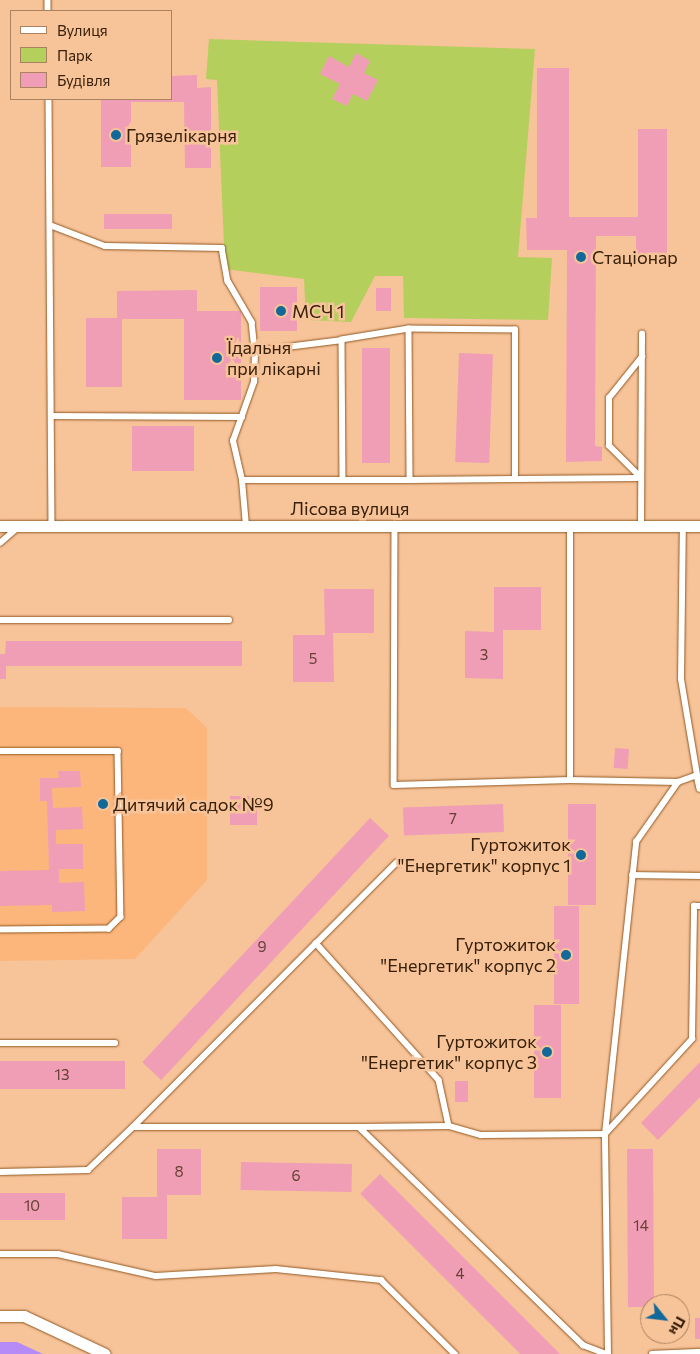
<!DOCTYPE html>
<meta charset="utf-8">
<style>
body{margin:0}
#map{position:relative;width:700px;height:1354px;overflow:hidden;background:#f7c399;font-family:Commissioner,sans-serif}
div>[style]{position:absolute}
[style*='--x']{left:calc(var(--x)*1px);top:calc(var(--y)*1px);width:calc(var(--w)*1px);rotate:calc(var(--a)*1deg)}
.built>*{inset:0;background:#fcb67b}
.green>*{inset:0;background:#b5cf5d}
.water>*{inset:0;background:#b68bf8}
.building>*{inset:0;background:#ef9eb6;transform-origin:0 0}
.roads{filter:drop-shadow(0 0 1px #925922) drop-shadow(0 0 1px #925922)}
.service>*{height:5.5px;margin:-2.75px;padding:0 2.75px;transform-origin:2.75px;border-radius:2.75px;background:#fff}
.minor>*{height:11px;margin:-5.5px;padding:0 5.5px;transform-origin:5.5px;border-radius:5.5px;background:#fff}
.dots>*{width:14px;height:14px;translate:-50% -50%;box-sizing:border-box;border:2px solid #f7c399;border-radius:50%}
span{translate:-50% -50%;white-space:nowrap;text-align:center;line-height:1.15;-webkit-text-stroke:5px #f7c399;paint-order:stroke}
.number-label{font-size:15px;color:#664035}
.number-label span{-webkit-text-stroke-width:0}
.poi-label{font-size:18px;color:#38200a}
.left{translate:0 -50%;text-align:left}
.right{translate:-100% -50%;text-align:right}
.street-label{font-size:18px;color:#38200a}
.legend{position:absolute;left:10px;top:10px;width:162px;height:90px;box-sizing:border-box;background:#f7c399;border:1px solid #ab8260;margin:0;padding:6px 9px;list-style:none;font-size:15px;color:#38200a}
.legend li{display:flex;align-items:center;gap:10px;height:25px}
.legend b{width:25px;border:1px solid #ab8260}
.north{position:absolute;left:640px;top:1294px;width:50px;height:50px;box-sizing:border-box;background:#f7c399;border:1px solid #ab8260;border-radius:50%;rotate:119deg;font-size:14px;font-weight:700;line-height:20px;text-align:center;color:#38200a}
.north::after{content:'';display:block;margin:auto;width:18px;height:22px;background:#126899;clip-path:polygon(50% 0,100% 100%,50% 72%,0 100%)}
</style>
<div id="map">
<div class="built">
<div style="clip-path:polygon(0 707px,186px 708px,207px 728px,207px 880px,135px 959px,0 961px)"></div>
</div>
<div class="green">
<div style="clip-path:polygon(209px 39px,535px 49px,518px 257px,552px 258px,548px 320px,404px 318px,403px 276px,375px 276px,351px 322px,306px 320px,304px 279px,225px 269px,217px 80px,206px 79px)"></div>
</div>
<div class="water">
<div style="clip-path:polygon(0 1342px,17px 1342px,43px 1354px,0 1354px)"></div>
</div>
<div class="building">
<div style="clip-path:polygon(356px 53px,370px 61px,364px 73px,378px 80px,367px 101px,353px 94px,347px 106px,332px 99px,340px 84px,320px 74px,329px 56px,349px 67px)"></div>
<div style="clip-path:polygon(537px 68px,569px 68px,569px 217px,638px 217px,638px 129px,667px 129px,667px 262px,636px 262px,636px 236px,596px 236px,595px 446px,602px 447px,602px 461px,566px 462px,567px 250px,527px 250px,526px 218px,537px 218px)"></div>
<div style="clip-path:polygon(197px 75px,197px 88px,211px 87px,211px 168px,185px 168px,184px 102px,131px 102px,131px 167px,101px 167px,101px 99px,171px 99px,171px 76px)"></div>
<div style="left:172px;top:214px;width:15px;height:68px;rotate:90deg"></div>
<div style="left:260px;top:287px;width:37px;height:44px"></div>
<div style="left:376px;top:288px;width:15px;height:23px"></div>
<div style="clip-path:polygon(197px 290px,197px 311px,241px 311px,241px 400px,184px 400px,184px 319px,122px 319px,122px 387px,86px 387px,86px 318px,117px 318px,117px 291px)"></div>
<div style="left:390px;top:348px;width:115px;height:28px;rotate:90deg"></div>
<div style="left:459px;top:353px;width:34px;height:109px;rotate:2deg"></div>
<div style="left:132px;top:426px;width:62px;height:45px"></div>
<div style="clip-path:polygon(494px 587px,541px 587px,541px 630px,503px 630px,503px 679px,465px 678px,465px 631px,494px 632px)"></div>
<div style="clip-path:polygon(324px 589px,374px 589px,374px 633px,333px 633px,334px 682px,293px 682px,293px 635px,325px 635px)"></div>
<div style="clip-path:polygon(6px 641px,242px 641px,242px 666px,6px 666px,6px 679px,0 679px,0 654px,5px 654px)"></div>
<div style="left:615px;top:748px;width:14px;height:20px;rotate:4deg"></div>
<div style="clip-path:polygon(58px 771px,80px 771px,81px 787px,52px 788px,53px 808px,82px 807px,83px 829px,56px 830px,56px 844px,83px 844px,83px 869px,59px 869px,59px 883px,84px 882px,85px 911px,52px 912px,52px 905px,0 906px,0 871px,49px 870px,47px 801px,40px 801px,40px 778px,59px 778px)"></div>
<div style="left:230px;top:796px;width:27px;height:29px"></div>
<div style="left:503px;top:804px;width:28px;height:100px;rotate:88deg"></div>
<div style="left:568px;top:804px;width:28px;height:101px"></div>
<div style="left:370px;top:818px;width:26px;height:334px;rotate:43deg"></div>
<div style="left:554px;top:906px;width:25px;height:98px"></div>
<div style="left:534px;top:1005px;width:27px;height:93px"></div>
<div style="left:125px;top:1061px;width:28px;height:125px;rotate:90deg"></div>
<div style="clip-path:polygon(700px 1062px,700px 1097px,658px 1140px,641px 1123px)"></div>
<div style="left:455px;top:1081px;width:13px;height:21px"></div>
<div style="clip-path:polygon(157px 1149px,201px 1149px,201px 1195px,167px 1195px,167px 1239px,122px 1239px,122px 1197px,157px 1197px)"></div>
<div style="clip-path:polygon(627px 1149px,653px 1149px,654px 1304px,650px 1307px,628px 1307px)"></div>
<div style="left:241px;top:1162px;width:111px;height:28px;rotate:1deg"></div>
<div style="left:380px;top:1174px;width:255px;height:28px;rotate:45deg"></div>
<div style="left:0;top:1193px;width:65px;height:27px"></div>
<div style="left:695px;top:1318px;width:5px;height:21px"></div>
</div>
<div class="roads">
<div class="service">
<div style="--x:48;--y:0;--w:11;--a:90"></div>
<div style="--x:49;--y:99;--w:427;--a:89.6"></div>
<div style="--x:50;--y:225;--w:59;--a:20.9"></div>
<div style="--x:105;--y:246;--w:117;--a:1"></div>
<div style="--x:222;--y:248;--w:34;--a:80"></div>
<div style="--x:228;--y:281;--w:48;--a:59.7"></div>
<div style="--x:252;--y:322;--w:29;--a:84"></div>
<div style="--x:409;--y:329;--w:68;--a:170.7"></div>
<div style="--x:342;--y:340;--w:140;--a:89.6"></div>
<div style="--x:343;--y:480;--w:67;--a:0"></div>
<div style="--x:51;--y:416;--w:191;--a:0.3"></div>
<div style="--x:515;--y:479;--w:149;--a:-90"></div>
<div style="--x:515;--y:330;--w:106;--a:-179.5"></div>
<div style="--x:409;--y:329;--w:151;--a:89.6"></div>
<div style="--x:410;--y:480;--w:105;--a:-0.5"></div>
<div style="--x:515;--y:479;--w:126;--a:-0.5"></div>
<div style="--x:641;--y:478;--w:45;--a:-135"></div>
<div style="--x:609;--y:446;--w:48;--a:-90"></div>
<div style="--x:609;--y:398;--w:53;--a:-51.2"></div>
<div style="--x:242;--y:480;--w:40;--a:-103"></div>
<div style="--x:233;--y:441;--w:63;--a:-70.4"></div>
<div style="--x:254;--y:382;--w:31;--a:-88"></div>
<div style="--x:255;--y:351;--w:88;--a:-7.2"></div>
<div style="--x:395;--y:525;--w:260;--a:90.2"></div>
<div style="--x:394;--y:785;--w:176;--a:-1.6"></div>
<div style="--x:570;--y:780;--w:254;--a:-90"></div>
<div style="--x:246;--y:526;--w:46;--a:-95"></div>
<div style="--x:242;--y:480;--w:101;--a:0"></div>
<div style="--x:641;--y:526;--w:192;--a:-89.7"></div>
<div style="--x:0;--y:543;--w:23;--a:-41"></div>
<div style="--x:0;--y:620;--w:229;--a:0"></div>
<div style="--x:0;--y:751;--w:118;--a:0"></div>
<div style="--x:118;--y:751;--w:166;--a:89"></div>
<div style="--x:121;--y:917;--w:17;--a:135"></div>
<div style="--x:109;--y:929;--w:109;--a:179.5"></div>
<div style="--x:697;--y:775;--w:14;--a:78"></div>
<div style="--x:570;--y:780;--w:108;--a:1.1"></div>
<div style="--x:678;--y:782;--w:20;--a:-20"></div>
<div style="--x:697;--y:775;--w:97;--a:-99.5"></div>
<div style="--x:681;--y:679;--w:153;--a:-89.3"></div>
<div style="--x:632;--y:875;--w:68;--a:0.8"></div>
<div style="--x:316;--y:943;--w:184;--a:48.1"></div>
<div style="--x:439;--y:1080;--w:47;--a:77.7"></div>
<div style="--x:0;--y:1043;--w:115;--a:0"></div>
<div style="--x:133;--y:1127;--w:373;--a:-45.1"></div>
<div style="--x:359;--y:1127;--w:90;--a:-0.6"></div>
<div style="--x:449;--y:1126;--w:33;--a:16"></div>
<div style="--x:481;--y:1135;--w:124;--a:-0.5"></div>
<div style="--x:605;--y:1134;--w:294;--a:-83.9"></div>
<div style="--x:636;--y:842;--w:73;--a:-55"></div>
<div style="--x:0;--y:1172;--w:88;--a:-1.3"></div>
<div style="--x:88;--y:1170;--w:62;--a:-43.7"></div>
<div style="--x:133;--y:1127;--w:226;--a:0"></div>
<div style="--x:359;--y:1127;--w:313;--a:44.2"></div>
<div style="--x:583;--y:1345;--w:26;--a:21"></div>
<div style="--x:0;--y:1254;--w:58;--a:0"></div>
<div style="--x:58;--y:1254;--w:100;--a:12.7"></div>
<div style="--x:156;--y:1276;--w:120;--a:-3.3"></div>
<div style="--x:276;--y:1269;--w:106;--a:6"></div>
<div style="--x:381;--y:1280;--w:105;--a:45"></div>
<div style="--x:608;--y:1354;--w:220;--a:-90.8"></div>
<div style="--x:605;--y:1134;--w:129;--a:-47.5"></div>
<div style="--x:692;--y:1039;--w:133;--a:-89.1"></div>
<div style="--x:694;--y:906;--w:6;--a:0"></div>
<div style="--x:652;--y:1354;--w:48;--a:-2.4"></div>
</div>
<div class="minor">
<div style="--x:0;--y:526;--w:700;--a:0"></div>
<div style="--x:0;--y:1316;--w:24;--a:0"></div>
<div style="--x:24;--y:1316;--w:89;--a:25.1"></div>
</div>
</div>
<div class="dots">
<div style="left:116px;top:135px;background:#126899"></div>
<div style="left:581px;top:257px;background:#126899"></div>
<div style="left:281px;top:311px;background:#126899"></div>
<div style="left:217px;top:358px;background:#126899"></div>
<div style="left:103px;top:804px;background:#126899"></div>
<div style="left:581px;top:855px;background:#126899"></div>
<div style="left:566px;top:955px;background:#126899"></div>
<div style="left:547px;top:1052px;background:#126899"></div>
</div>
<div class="number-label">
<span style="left:484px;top:655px">3</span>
<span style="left:313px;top:659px">5</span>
<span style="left:453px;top:819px">7</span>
<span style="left:262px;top:947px">9</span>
<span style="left:62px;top:1075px">13</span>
<span style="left:179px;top:1172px">8</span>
<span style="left:296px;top:1176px">6</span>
<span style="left:32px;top:1206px">10</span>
<span style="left:641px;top:1226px">14</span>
<span style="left:460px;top:1274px">4</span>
</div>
<div class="poi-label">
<span class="left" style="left:126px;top:135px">Грязелікарня</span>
<span class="left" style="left:592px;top:257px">Стаціонар</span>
<span class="left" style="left:292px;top:311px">МСЧ 1</span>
<span class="left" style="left:227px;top:358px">Їдальня<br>при лікарні</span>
<span class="left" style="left:113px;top:804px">Дитячий садок №9</span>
<span class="right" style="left:571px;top:855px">Гуртожиток<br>"Енергетик" корпус 1</span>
<span class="right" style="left:556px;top:955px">Гуртожиток<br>"Енергетик" корпус 2</span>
<span class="right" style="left:537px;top:1052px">Гуртожиток<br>"Енергетик" корпус 3</span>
</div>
<div class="street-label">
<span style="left:350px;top:508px">Лісова вулиця</span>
</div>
<ul class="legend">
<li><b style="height:6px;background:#fff"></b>Вулиця</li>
<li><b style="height:14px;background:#b5cf5d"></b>Парк</li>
<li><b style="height:14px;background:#ef9eb6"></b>Будівля</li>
</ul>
<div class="north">Пн</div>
</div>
